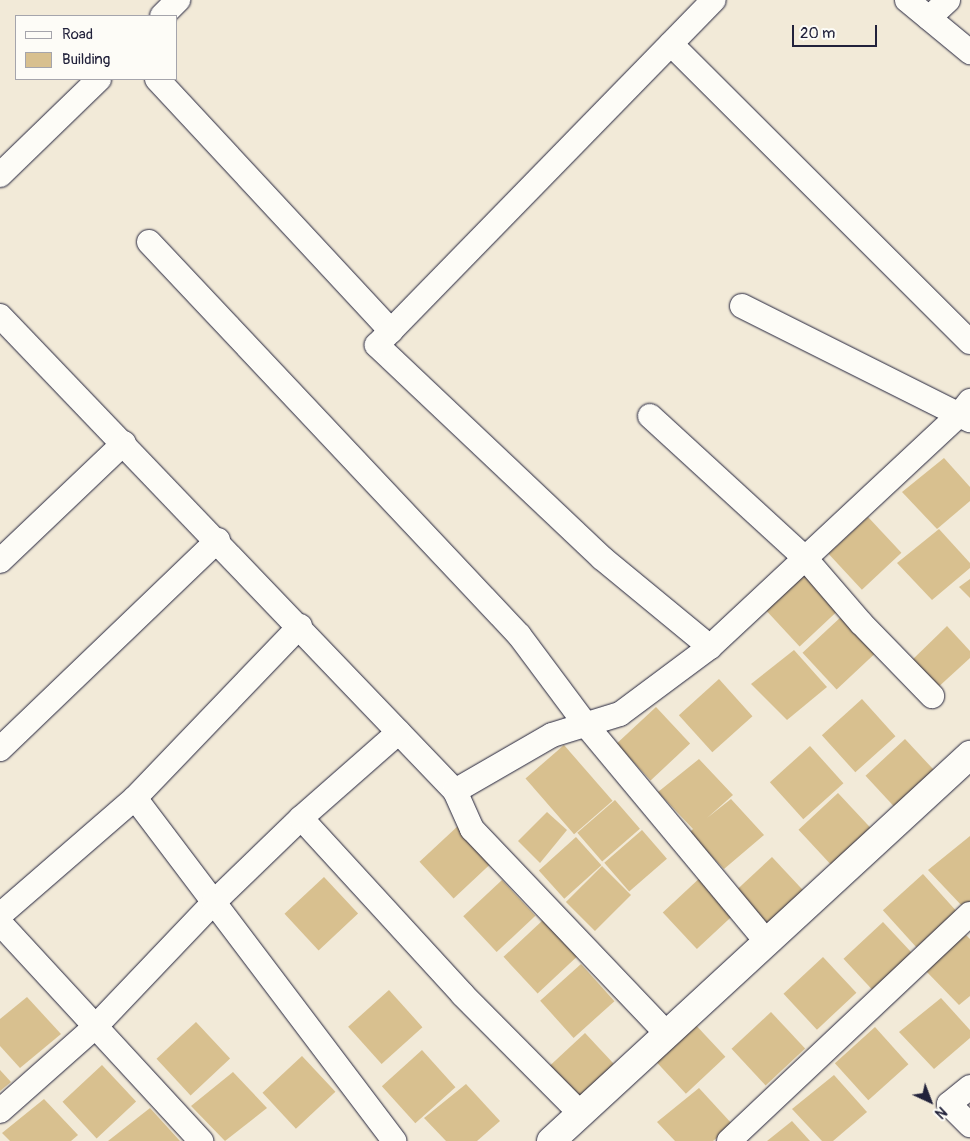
<!DOCTYPE html>
<style>
body{margin:0}
#map{position:relative;width:970px;height:1141px;overflow:hidden;background:#f2ead8;font-family:Pangolin,sans-serif}
div>[style]{position:absolute}
[style*='--x']{left:calc(var(--x)*1px);top:calc(var(--y)*1px);width:calc(var(--w)*1px);rotate:calc(var(--a)*1deg)}
.building>*{inset:0;background:#d8c08f;transform-origin:0 0}
.roads{filter:drop-shadow(0 0 1px #22223b) drop-shadow(0 0 1px #22223b)}
.minor>*{height:24px;margin:-12px;padding:0 12px;transform-origin:12px;border-radius:12px;background:#fdfcf7}
.tertiary>*{height:28px;margin:-14px;padding:0 14px;transform-origin:14px;border-radius:14px;background:#fdfcf7}
span{translate:-50% -50%;white-space:nowrap;text-align:center;line-height:1.15;-webkit-text-stroke:5px #fdfcf7;paint-order:stroke}
.legend{position:absolute;left:15px;top:15px;width:162px;height:65px;box-sizing:border-box;background:#fdfcf7;border:1px solid #a5a5ac;margin:0;padding:6px 9px;list-style:none;font-size:15px;color:#22223b}
.legend li{display:flex;align-items:center;gap:10px;height:25px}
.legend b{width:25px;border:1px solid #a5a5ac}
.north{position:absolute;left:905px;top:1076px;width:50px;height:50px;-webkit-text-stroke:4px #fdfcf7;paint-order:stroke;rotate:137deg;font-size:14px;font-weight:700;line-height:20px;text-align:center;color:#22223b}
.north::after{content:'';display:block;margin:auto;width:18px;height:22px;background:#22223b;clip-path:polygon(50% 0,100% 100%,50% 72%,0 100%)}
.scale{position:absolute;left:792px;top:25px;width:85px;height:22px;box-sizing:border-box;border:2px solid #22223b;border-top:0;padding-left:6px;font-size:15px;line-height:18px;white-space:nowrap;color:#22223b;-webkit-text-stroke:4px #fdfcf7;paint-order:stroke}
</style>
<div id="map">
<div class="building">
<div style="clip-path:polygon(944px 458px,970px 487px,970px 501px,937px 529px,902px 492px)"></div>
<div style="left:868px;top:517px;width:49px;height:54px;rotate:47deg"></div>
<div style="clip-path:polygon(939px 529px,970px 563px,970px 568px,932px 600px,897px 563px)"></div>
<div style="left:805px;top:573px;width:50px;height:54px;rotate:47deg"></div>
<div style="clip-path:polygon(970px 579px,970px 598px,959px 587px)"></div>
<div style="left:842px;top:616px;width:50px;height:54px;rotate:47deg"></div>
<div style="clip-path:polygon(947px 626px,970px 651px,970px 658px,935px 690px,909px 663px)"></div>
<div style="clip-path:polygon(794px 650px,827px 687px,787px 720px,751px 684px)"></div>
<div style="left:719px;top:679px;width:50px;height:54px;rotate:48deg"></div>
<div style="left:862px;top:699px;width:50px;height:54px;rotate:48deg"></div>
<div style="left:656px;top:707px;width:50px;height:54px;rotate:47deg"></div>
<div style="left:905px;top:739px;width:50px;height:54px;rotate:47deg"></div>
<div style="left:564px;top:745px;width:74px;height:51px;rotate:49deg"></div>
<div style="left:810px;top:746px;width:50px;height:54px;rotate:48deg"></div>
<div style="clip-path:polygon(699px 759px,733px 795px,707px 818px,731px 799px,764px 835px,724px 869px,689px 833px,693px 829px,658px 792px)"></div>
<div style="left:838px;top:793px;width:49px;height:54px;rotate:47deg"></div>
<div style="left:615px;top:800px;width:38px;height:50px;rotate:49deg"></div>
<div style="clip-path:polygon(547px 812px,567px 830px,540px 863px,518px 841px)"></div>
<div style="left:459px;top:825px;width:50px;height:54px;rotate:47deg"></div>
<div style="left:642px;top:830px;width:38px;height:50px;rotate:49deg"></div>
<div style="clip-path:polygon(970px 836px,970px 901px,963px 907px,928px 870px)"></div>
<div style="left:576px;top:837px;width:38px;height:50px;rotate:48deg"></div>
<div style="left:772px;top:857px;width:50px;height:54px;rotate:47deg"></div>
<div style="left:602px;top:866px;width:41px;height:51px;rotate:45deg"></div>
<div style="left:923px;top:874px;width:50px;height:54px;rotate:48deg"></div>
<div style="left:703px;top:875px;width:50px;height:55px;rotate:47deg"></div>
<div style="left:324px;top:877px;width:50px;height:54px;rotate:47deg"></div>
<div style="left:502px;top:880px;width:49px;height:53px;rotate:47deg"></div>
<div style="left:543px;top:920px;width:50px;height:54px;rotate:47deg"></div>
<div style="left:883px;top:922px;width:50px;height:54px;rotate:47deg"></div>
<div style="clip-path:polygon(966px 935px,970px 939px,970px 996px,959px 1005px,924px 969px)"></div>
<div style="left:823px;top:957px;width:49px;height:54px;rotate:47deg"></div>
<div style="left:581px;top:964px;width:50px;height:55px;rotate:48deg"></div>
<div style="left:389px;top:990px;width:50px;height:55px;rotate:48deg"></div>
<div style="clip-path:polygon(27px 997px,61px 1034px,20px 1068px,0 1046px,0 1019px)"></div>
<div style="clip-path:polygon(941px 998px,970px 1030px,970px 1038px,934px 1069px,899px 1032px)"></div>
<div style="left:771px;top:1012px;width:50px;height:54px;rotate:47deg"></div>
<div style="left:692px;top:1021px;width:49px;height:54px;rotate:47deg"></div>
<div style="left:196px;top:1022px;width:50px;height:54px;rotate:47deg"></div>
<div style="left:875px;top:1027px;width:50px;height:54px;rotate:48deg"></div>
<div style="left:585px;top:1033px;width:50px;height:54px;rotate:47deg"></div>
<div style="left:422px;top:1050px;width:50px;height:54px;rotate:48deg"></div>
<div style="left:302px;top:1056px;width:49px;height:54px;rotate:47deg"></div>
<div style="left:102px;top:1065px;width:50px;height:54px;rotate:47deg"></div>
<div style="clip-path:polygon(0 1070px,11px 1082px,0 1091px)"></div>
<div style="clip-path:polygon(233px 1072px,267px 1108px,225px 1141px,191px 1106px)"></div>
<div style="clip-path:polygon(834px 1075px,867px 1112px,833px 1141px,822px 1141px,792px 1109px)"></div>
<div style="clip-path:polygon(466px 1084px,500px 1121px,477px 1141px,446px 1141px,424px 1118px)"></div>
<div style="clip-path:polygon(699px 1088px,733px 1125px,713px 1141px,675px 1141px,657px 1122px)"></div>
<div style="clip-path:polygon(44px 1099px,78px 1135px,71px 1141px,10px 1141px,2px 1133px)"></div>
<div style="clip-path:polygon(150px 1108px,180px 1141px,108px 1141px)"></div>
<div style="clip-path:polygon(792px 1121px,810px 1141px,767px 1141px)"></div>
</div>
<div class="roads">
<div class="minor">
<div style="--x:907;--y:0;--w:82;--a:39.5"></div>
<div style="--x:162;--y:16;--w:23;--a:-45"></div>
<div style="--x:929;--y:18;--w:26;--a:-43"></div>
<div style="--x:671;--y:44;--w:422;--a:44.9"></div>
<div style="--x:157;--y:79;--w:344;--a:47.1"></div>
<div style="--x:0;--y:175;--w:138;--a:-44.1"></div>
<div style="--x:149;--y:242;--w:540;--a:46.73"></div>
<div style="--x:519;--y:635;--w:112;--a:53.3"></div>
<div style="--x:586;--y:725;--w:283;--a:50.2"></div>
<div style="--x:742;--y:306;--w:255;--a:26.6"></div>
<div style="--x:0;--y:316;--w:658;--a:46.23"></div>
<div style="--x:455;--y:791;--w:42;--a:65.9"></div>
<div style="--x:472;--y:829;--w:283;--a:46.4"></div>
<div style="--x:650;--y:416;--w:210;--a:42.5"></div>
<div style="--x:805;--y:558;--w:86;--a:49.3"></div>
<div style="--x:861;--y:623;--w:102;--a:45.8"></div>
<div style="--x:0;--y:561;--w:171;--a:-43.6"></div>
<div style="--x:300;--y:626;--w:238;--a:133.8"></div>
<div style="--x:135;--y:798;--w:430;--a:52.9"></div>
<div style="--x:710;--y:647;--w:140;--a:-140.5"></div>
<div style="--x:602;--y:558;--w:310;--a:-136.6"></div>
<div style="--x:377;--y:345;--w:482;--a:-45.7"></div>
<div style="--x:0;--y:749;--w:302;--a:-43.8"></div>
<div style="--x:455;--y:791;--w:112;--a:-30"></div>
<div style="--x:552;--y:735;--w:71;--a:-17.2"></div>
<div style="--x:620;--y:714;--w:112;--a:-36.7"></div>
<div style="--x:710;--y:647;--w:340;--a:-43"></div>
<div style="--x:959;--y:415;--w:18;--a:-52"></div>
<div style="--x:301;--y:818;--w:240;--a:47.5"></div>
<div style="--x:463;--y:995;--w:168;--a:45.2"></div>
<div style="--x:0;--y:915;--w:179;--a:-40.9"></div>
<div style="--x:0;--y:923;--w:297;--a:47.3"></div>
<div style="--x:970;--y:1087;--w:27;--a:141"></div>
<div style="--x:949;--y:1104;--w:30;--a:45"></div>
<div style="--x:0;--y:1111;--w:127;--a:-41.5"></div>
<div style="--x:95;--y:1027;--w:173;--a:-46.4"></div>
<div style="--x:214;--y:902;--w:121;--a:-44"></div>
<div style="--x:301;--y:818;--w:130;--a:-41.3"></div>
<div style="--x:729;--y:1141;--w:331;--a:-43.3"></div>
</div>
<div class="tertiary">
<div style="--x:551;--y:1141;--w:570;--a:-42.65"></div>
</div>
</div>
<ul class="legend">
<li><b style="height:6px;background:#fdfcf7"></b>Road</li>
<li><b style="height:14px;background:#d8c08f"></b>Building</li>
</ul>
<div class="north">N</div>
<div class="scale">20 m</div>
</div>
